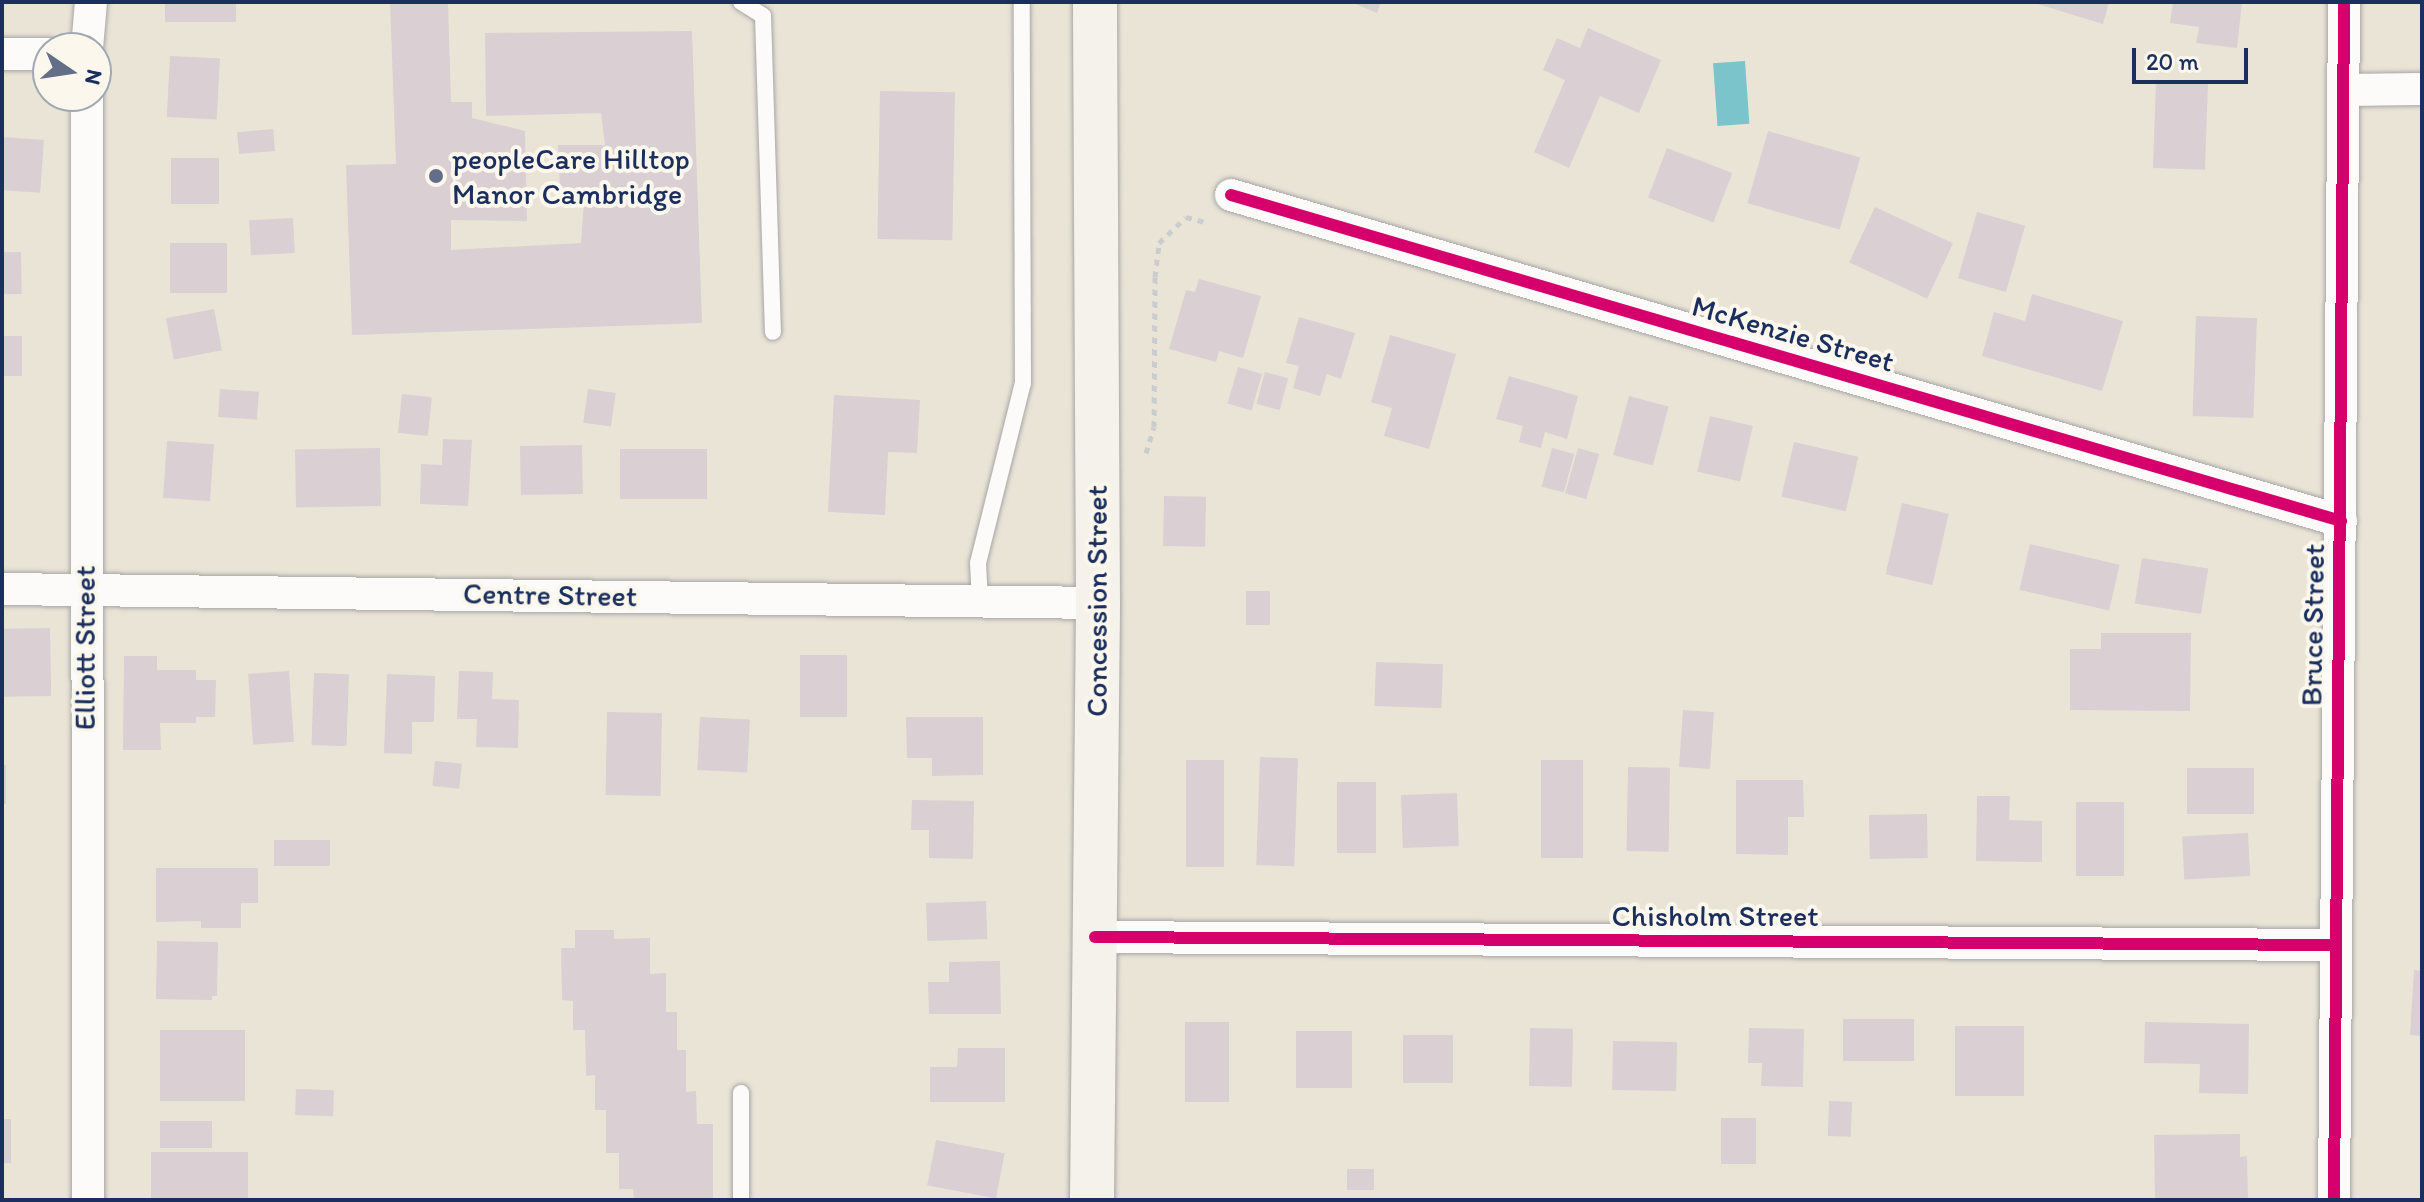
<!DOCTYPE html>
<style>
body{margin:0}
#map{position:relative;width:2424px;height:1202px;overflow:hidden;background:#eae4d7;font-family:Itim,sans-serif}
div>[style]{position:absolute}
[style*='--x']{left:calc(var(--x)*1px);top:calc(var(--y)*1px);width:calc(var(--w)*1px);rotate:calc(var(--a)*1deg)}
.water>*{inset:0;background:#7bc4cc;transform-origin:0 0}
.building>*{inset:0;background:#dacfd2;transform-origin:0 0}
.path>*{height:5px;margin-top:-2.5px;transform-origin:0;background:repeating-linear-gradient(90deg,#cbcccd 0 6px,transparent 0 12px)}
.roads{filter:drop-shadow(0 0 2px #a7a6a5) drop-shadow(0 0 2px #a7a6a5)}
.service>*{height:16px;margin:-8px;padding:0 8px;transform-origin:8px;border-radius:8px;background:#fcfbf9}
.minor>*{height:32px;margin:-16px;padding:0 16px;transform-origin:16px;border-radius:16px;background:#fcfbf9}
.secondary>*{height:44px;margin:-22px;padding:0 22px;transform-origin:22px;border-radius:22px;background:#f5f2eb}
.cycleway>*{height:12px;margin:-6px;padding:0 6px;transform-origin:6px;border-radius:6px;background:#d6006c}
.dots>*{width:22px;height:22px;translate:-50% -50%;box-sizing:border-box;border:4px solid #fbf7ec;border-radius:50%}
span{translate:-50% -50%;white-space:nowrap;text-align:center;line-height:1.15;-webkit-text-stroke:8px #fbf7ec;paint-order:stroke}
.poi-label{font-size:30px;color:#1b2f5e}
.left{translate:0 -50%;text-align:left}
.street-label{font-size:30px;color:#1b2f5e}
.frame{position:absolute;inset:0;border:4px solid #1b2f5e;pointer-events:none}
.north{position:absolute;left:32px;top:32px;width:80px;height:80px;box-sizing:border-box;background:#fbf7ec;border:2px solid #a1a7b3;border-radius:50%;rotate:103deg;font-size:22px;font-weight:700;line-height:32px;text-align:center;color:#1b2f5e}
.north::after{content:'';display:block;margin:auto;width:28px;height:36px;background:#636e88;clip-path:polygon(50% 0,100% 100%,50% 72%,0 100%)}
.scale{position:absolute;left:2132px;top:48px;width:116px;height:36px;box-sizing:border-box;border:4px solid #1b2f5e;border-top:0;padding-left:10px;font-size:24px;line-height:28px;white-space:nowrap;color:#1b2f5e;-webkit-text-stroke:6px #fbf7ec;paint-order:stroke}
</style>
<div id="map">
<div class="water">
<div style="left:1745px;top:61px;width:63px;height:32px;rotate:86deg"></div>
</div>
<div class="building">
<div style="left:165px;top:2px;width:71px;height:20px"></div>
<div style="clip-path:polygon(390px 2px,448px 2px,451px 102px,472px 102px,472px 118px,525px 131px,527px 221px,451px 220px,451px 250px,581px 243px,585px 188px,560px 189px,558px 145px,605px 145px,601px 113px,486px 116px,485px 33px,692px 31px,702px 323px,352px 335px,346px 165px,396px 164px)"></div>
<div style="clip-path:polygon(1351px 2px,1381px 2px,1377px 13px)"></div>
<div style="clip-path:polygon(2031px 2px,2109px 2px,2103px 24px)"></div>
<div style="clip-path:polygon(2173px 2px,2242px 2px,2237px 48px,2196px 43px,2199px 27px,2170px 23px)"></div>
<div style="clip-path:polygon(1588px 28px,1661px 60px,1639px 113px,1600px 96px,1569px 168px,1534px 152px,1565px 80px,1543px 70px,1557px 38px,1580px 48px)"></div>
<div style="left:170px;top:56px;width:50px;height:61px;rotate:3deg"></div>
<div style="left:2156px;top:82px;width:52px;height:86px;rotate:2deg"></div>
<div style="left:880px;top:91px;width:75px;height:148px;rotate:1deg"></div>
<div style="left:273px;top:129px;width:22px;height:36px;rotate:85deg"></div>
<div style="left:1768px;top:131px;width:96px;height:75px;rotate:16deg"></div>
<div style="left:2px;top:137px;width:42px;height:53px;rotate:4deg"></div>
<div style="left:1667px;top:148px;width:70px;height:53px;rotate:21deg"></div>
<div style="left:219px;top:158px;width:46px;height:48px;rotate:90deg"></div>
<div style="left:1875px;top:207px;width:86px;height:61px;rotate:25deg"></div>
<div style="left:1977px;top:212px;width:50px;height:69px;rotate:16deg"></div>
<div style="left:293px;top:218px;width:35px;height:44px;rotate:87deg"></div>
<div style="left:170px;top:243px;width:57px;height:50px"></div>
<div style="left:21px;top:252px;width:42px;height:19px;rotate:89deg"></div>
<div style="clip-path:polygon(1199px 279px,1261px 296px,1243px 358px,1219px 351px,1216px 362px,1169px 349px,1186px 290px,1195px 292px)"></div>
<div style="clip-path:polygon(2032px 294px,2123px 321px,2102px 391px,1982px 356px,1994px 312px,2025px 321px)"></div>
<div style="left:214px;top:309px;width:42px;height:49px;rotate:79deg"></div>
<div style="left:2196px;top:316px;width:61px;height:100px;rotate:2deg"></div>
<div style="clip-path:polygon(1299px 317px,1355px 333px,1341px 379px,1327px 374px,1320px 396px,1293px 388px,1299px 366px,1286px 363px)"></div>
<div style="clip-path:polygon(1390px 335px,1456px 354px,1429px 449px,1384px 436px,1392px 408px,1371px 402px)"></div>
<div style="left:2px;top:336px;width:20px;height:40px"></div>
<div style="left:1238px;top:367px;width:25px;height:38px;rotate:16deg"></div>
<div style="left:1265px;top:372px;width:24px;height:33px;rotate:15deg"></div>
<div style="clip-path:polygon(1509px 376px,1578px 396px,1567px 439px,1545px 432px,1541px 448px,1519px 442px,1523px 426px,1496px 419px)"></div>
<div style="left:220px;top:389px;width:39px;height:28px;rotate:4deg"></div>
<div style="left:588px;top:389px;width:28px;height:34px;rotate:8deg"></div>
<div style="left:402px;top:394px;width:30px;height:39px;rotate:6deg"></div>
<div style="clip-path:polygon(834px 395px,920px 400px,917px 453px,888px 452px,885px 515px,828px 512px)"></div>
<div style="left:1629px;top:396px;width:41px;height:61px;rotate:15deg"></div>
<div style="left:1710px;top:416px;width:44px;height:57px;rotate:13deg"></div>
<div style="clip-path:polygon(443px 439px,472px 440px,468px 506px,420px 504px,421px 464px,442px 465px)"></div>
<div style="left:167px;top:441px;width:47px;height:57px;rotate:4deg"></div>
<div style="left:1794px;top:442px;width:66px;height:56px;rotate:13deg"></div>
<div style="left:582px;top:445px;width:49px;height:62px;rotate:89deg"></div>
<div style="left:380px;top:448px;width:58px;height:85px;rotate:89deg"></div>
<div style="left:1552px;top:448px;width:23px;height:40px;rotate:15deg"></div>
<div style="left:1578px;top:448px;width:22px;height:47px;rotate:16deg"></div>
<div style="left:620px;top:449px;width:87px;height:50px"></div>
<div style="left:1164px;top:496px;width:42px;height:50px;rotate:1deg"></div>
<div style="left:1902px;top:503px;width:48px;height:73px;rotate:13deg"></div>
<div style="left:2030px;top:544px;width:92px;height:47px;rotate:13deg"></div>
<div style="left:2142px;top:558px;width:67px;height:46px;rotate:9deg"></div>
<div style="left:1246px;top:591px;width:24px;height:34px"></div>
<div style="left:50px;top:628px;width:68px;height:48px;rotate:89deg"></div>
<div style="clip-path:polygon(2101px 633px,2191px 633px,2190px 711px,2070px 710px,2070px 649px,2101px 649px)"></div>
<div style="left:800px;top:655px;width:47px;height:62px"></div>
<div style="clip-path:polygon(124px 656px,157px 656px,157px 670px,196px 670px,196px 680px,216px 680px,215px 717px,196px 717px,196px 723px,160px 723px,161px 750px,123px 750px)"></div>
<div style="left:1376px;top:662px;width:67px;height:44px;rotate:2deg"></div>
<div style="left:289px;top:671px;width:71px;height:41px;rotate:86deg"></div>
<div style="clip-path:polygon(459px 671px,493px 672px,492px 699px,519px 700px,518px 748px,476px 747px,477px 719px,457px 719px)"></div>
<div style="left:314px;top:673px;width:35px;height:72px;rotate:2deg"></div>
<div style="clip-path:polygon(387px 674px,435px 676px,434px 722px,412px 722px,412px 754px,384px 753px)"></div>
<div style="left:1683px;top:710px;width:31px;height:57px;rotate:4deg"></div>
<div style="left:607px;top:712px;width:55px;height:83px;rotate:1deg"></div>
<div style="left:700px;top:717px;width:50px;height:53px;rotate:3deg"></div>
<div style="clip-path:polygon(906px 717px,983px 717px,983px 775px,932px 776px,932px 758px,907px 758px)"></div>
<div style="left:1260px;top:757px;width:38px;height:108px;rotate:2deg"></div>
<div style="left:1186px;top:760px;width:38px;height:107px"></div>
<div style="left:1583px;top:760px;width:98px;height:42px;rotate:90deg"></div>
<div style="left:435px;top:761px;width:27px;height:25px;rotate:6deg"></div>
<div style="left:2px;top:765px;width:4px;height:39px"></div>
<div style="left:1628px;top:767px;width:42px;height:84px;rotate:1deg"></div>
<div style="left:2187px;top:768px;width:67px;height:46px"></div>
<div style="clip-path:polygon(1736px 780px,1803px 780px,1804px 817px,1788px 817px,1788px 855px,1736px 854px)"></div>
<div style="left:1337px;top:782px;width:39px;height:71px"></div>
<div style="left:1457px;top:793px;width:53px;height:56px;rotate:88deg"></div>
<div style="clip-path:polygon(1977px 796px,2010px 796px,2009px 820px,2042px 821px,2042px 862px,1976px 861px)"></div>
<div style="clip-path:polygon(912px 800px,974px 801px,973px 859px,929px 858px,929px 830px,911px 830px)"></div>
<div style="left:2076px;top:802px;width:48px;height:74px"></div>
<div style="left:1927px;top:814px;width:44px;height:58px;rotate:89deg"></div>
<div style="left:2248px;top:833px;width:43px;height:66px;rotate:87deg"></div>
<div style="left:274px;top:840px;width:56px;height:26px"></div>
<div style="clip-path:polygon(156px 868px,258px 868px,258px 903px,241px 903px,241px 928px,201px 928px,201px 921px,156px 922px)"></div>
<div style="left:986px;top:901px;width:38px;height:60px;rotate:88deg"></div>
<div style="clip-path:polygon(575px 930px,614px 930px,614px 939px,650px 938px,650px 974px,666px 973px,666px 1012px,677px 1012px,677px 1050px,686px 1050px,686px 1092px,696px 1091px,697px 1124px,713px 1124px,713px 1200px,634px 1200px,633px 1189px,619px 1189px,619px 1153px,606px 1153px,606px 1110px,595px 1110px,595px 1075px,586px 1076px,585px 1030px,573px 1030px,573px 1001px,562px 1000px,561px 948px,575px 948px)"></div>
<div style="clip-path:polygon(157px 941px,218px 942px,217px 996px,212px 996px,212px 1000px,156px 999px)"></div>
<div style="clip-path:polygon(1000px 961px,1001px 1014px,929px 1014px,928px 982px,949px 982px,949px 962px)"></div>
<div style="clip-path:polygon(2414px 970px,2422px 971px,2422px 1036px,2410px 1035px)"></div>
<div style="left:1843px;top:1019px;width:71px;height:42px"></div>
<div style="left:1185px;top:1022px;width:44px;height:80px"></div>
<div style="clip-path:polygon(2145px 1022px,2249px 1024px,2248px 1094px,2199px 1093px,2200px 1064px,2144px 1063px)"></div>
<div style="left:1955px;top:1026px;width:69px;height:70px"></div>
<div style="left:1530px;top:1028px;width:43px;height:58px;rotate:1deg"></div>
<div style="clip-path:polygon(1749px 1028px,1804px 1029px,1803px 1087px,1761px 1086px,1762px 1063px,1748px 1063px)"></div>
<div style="left:160px;top:1030px;width:85px;height:71px"></div>
<div style="left:1352px;top:1031px;width:57px;height:56px;rotate:90deg"></div>
<div style="left:1453px;top:1035px;width:48px;height:50px;rotate:90deg"></div>
<div style="left:1613px;top:1041px;width:64px;height:49px;rotate:1deg"></div>
<div style="clip-path:polygon(958px 1048px,1005px 1048px,1005px 1102px,930px 1102px,930px 1067px,957px 1067px)"></div>
<div style="left:296px;top:1089px;width:38px;height:26px;rotate:2deg"></div>
<div style="left:1829px;top:1101px;width:23px;height:35px;rotate:2deg"></div>
<div style="left:1721px;top:1118px;width:35px;height:46px"></div>
<div style="left:2px;top:1119px;width:9px;height:44px"></div>
<div style="left:160px;top:1121px;width:52px;height:27px"></div>
<div style="clip-path:polygon(2240px 1134px,2240px 1157px,2247px 1156px,2248px 1200px,2155px 1200px,2154px 1135px)"></div>
<div style="left:936px;top:1140px;width:70px;height:46px;rotate:11deg"></div>
<div style="left:248px;top:1152px;width:48px;height:97px;rotate:90deg"></div>
<div style="left:1374px;top:1169px;width:21px;height:27px;rotate:90deg"></div>
</div>
<div class="path">
<div style="--x:1146;--y:453;--w:27;--a:-73"></div>
<div style="--x:1154;--y:427;--w:150;--a:-89.6"></div>
<div style="--x:1155;--y:277;--w:34;--a:-83"></div>
<div style="--x:1159;--y:243;--w:37;--a:-44"></div>
<div style="--x:1186;--y:217;--w:23;--a:15"></div>
</div>
<div class="roads">
<div class="service">
<div style="--x:741;--y:2;--w:26;--a:32"></div>
<div style="--x:763;--y:16;--w:316;--a:88.2"></div>
<div style="--x:980;--y:601;--w:38;--a:-93"></div>
<div style="--x:978;--y:563;--w:186;--a:-76"></div>
<div style="--x:1023;--y:383;--w:381;--a:-90.2"></div>
<div style="--x:741;--y:1093;--w:107;--a:90"></div>
</div>
<div class="minor">
<div style="--x:87;--y:48;--w:46;--a:-85"></div>
<div style="--x:2;--y:54;--w:46;--a:0"></div>
<div style="--x:2344;--y:90;--w:78;--a:-0.7"></div>
<div style="--x:87;--y:96;--w:1104;--a:89.95"></div>
<div style="--x:1231;--y:195;--w:1157;--a:16.37"></div>
<div style="--x:2;--y:589;--w:1096;--a:0.73"></div>
<div style="--x:1095;--y:937;--w:1240;--a:0.37"></div>
<div style="--x:2334;--y:1200;--w:1198;--a:-89.52"></div>
</div>
<div class="secondary">
<div style="--x:1092;--y:1200;--w:597;--a:-89.42"></div>
<div style="--x:1098;--y:603;--w:601;--a:-90.29"></div>
</div>
</div>
<div class="cycleway">
<div style="--x:1231;--y:195;--w:1157;--a:16.37"></div>
<div style="--x:1095;--y:937;--w:1240;--a:0.37"></div>
<div style="--x:2334;--y:1200;--w:1198;--a:-89.52"></div>
</div>
<div class="dots">
<div style="left:436px;top:176px;background:#636e88"></div>
</div>
<div class="poi-label">
<span class="left" style="left:452px;top:176px">peopleCare Hilltop<br>Manor Cambridge</span>
</div>
<div class="street-label">
<span style="left:1793px;top:334px;rotate:16deg">McKenzie Street</span>
<span style="left:550px;top:595px;rotate:1deg">Centre Street</span>
<span style="left:1097px;top:601px;rotate:-90deg">Concession Street</span>
<span style="left:2313px;top:625px;rotate:-89deg">Bruce Street</span>
<span style="left:85px;top:648px;rotate:-90deg">Elliott Street</span>
<span style="left:1715px;top:916px">Chisholm Street</span>
</div>
<div class="frame"></div>
<div class="north">N</div>
<div class="scale">20 m</div>
</div>
